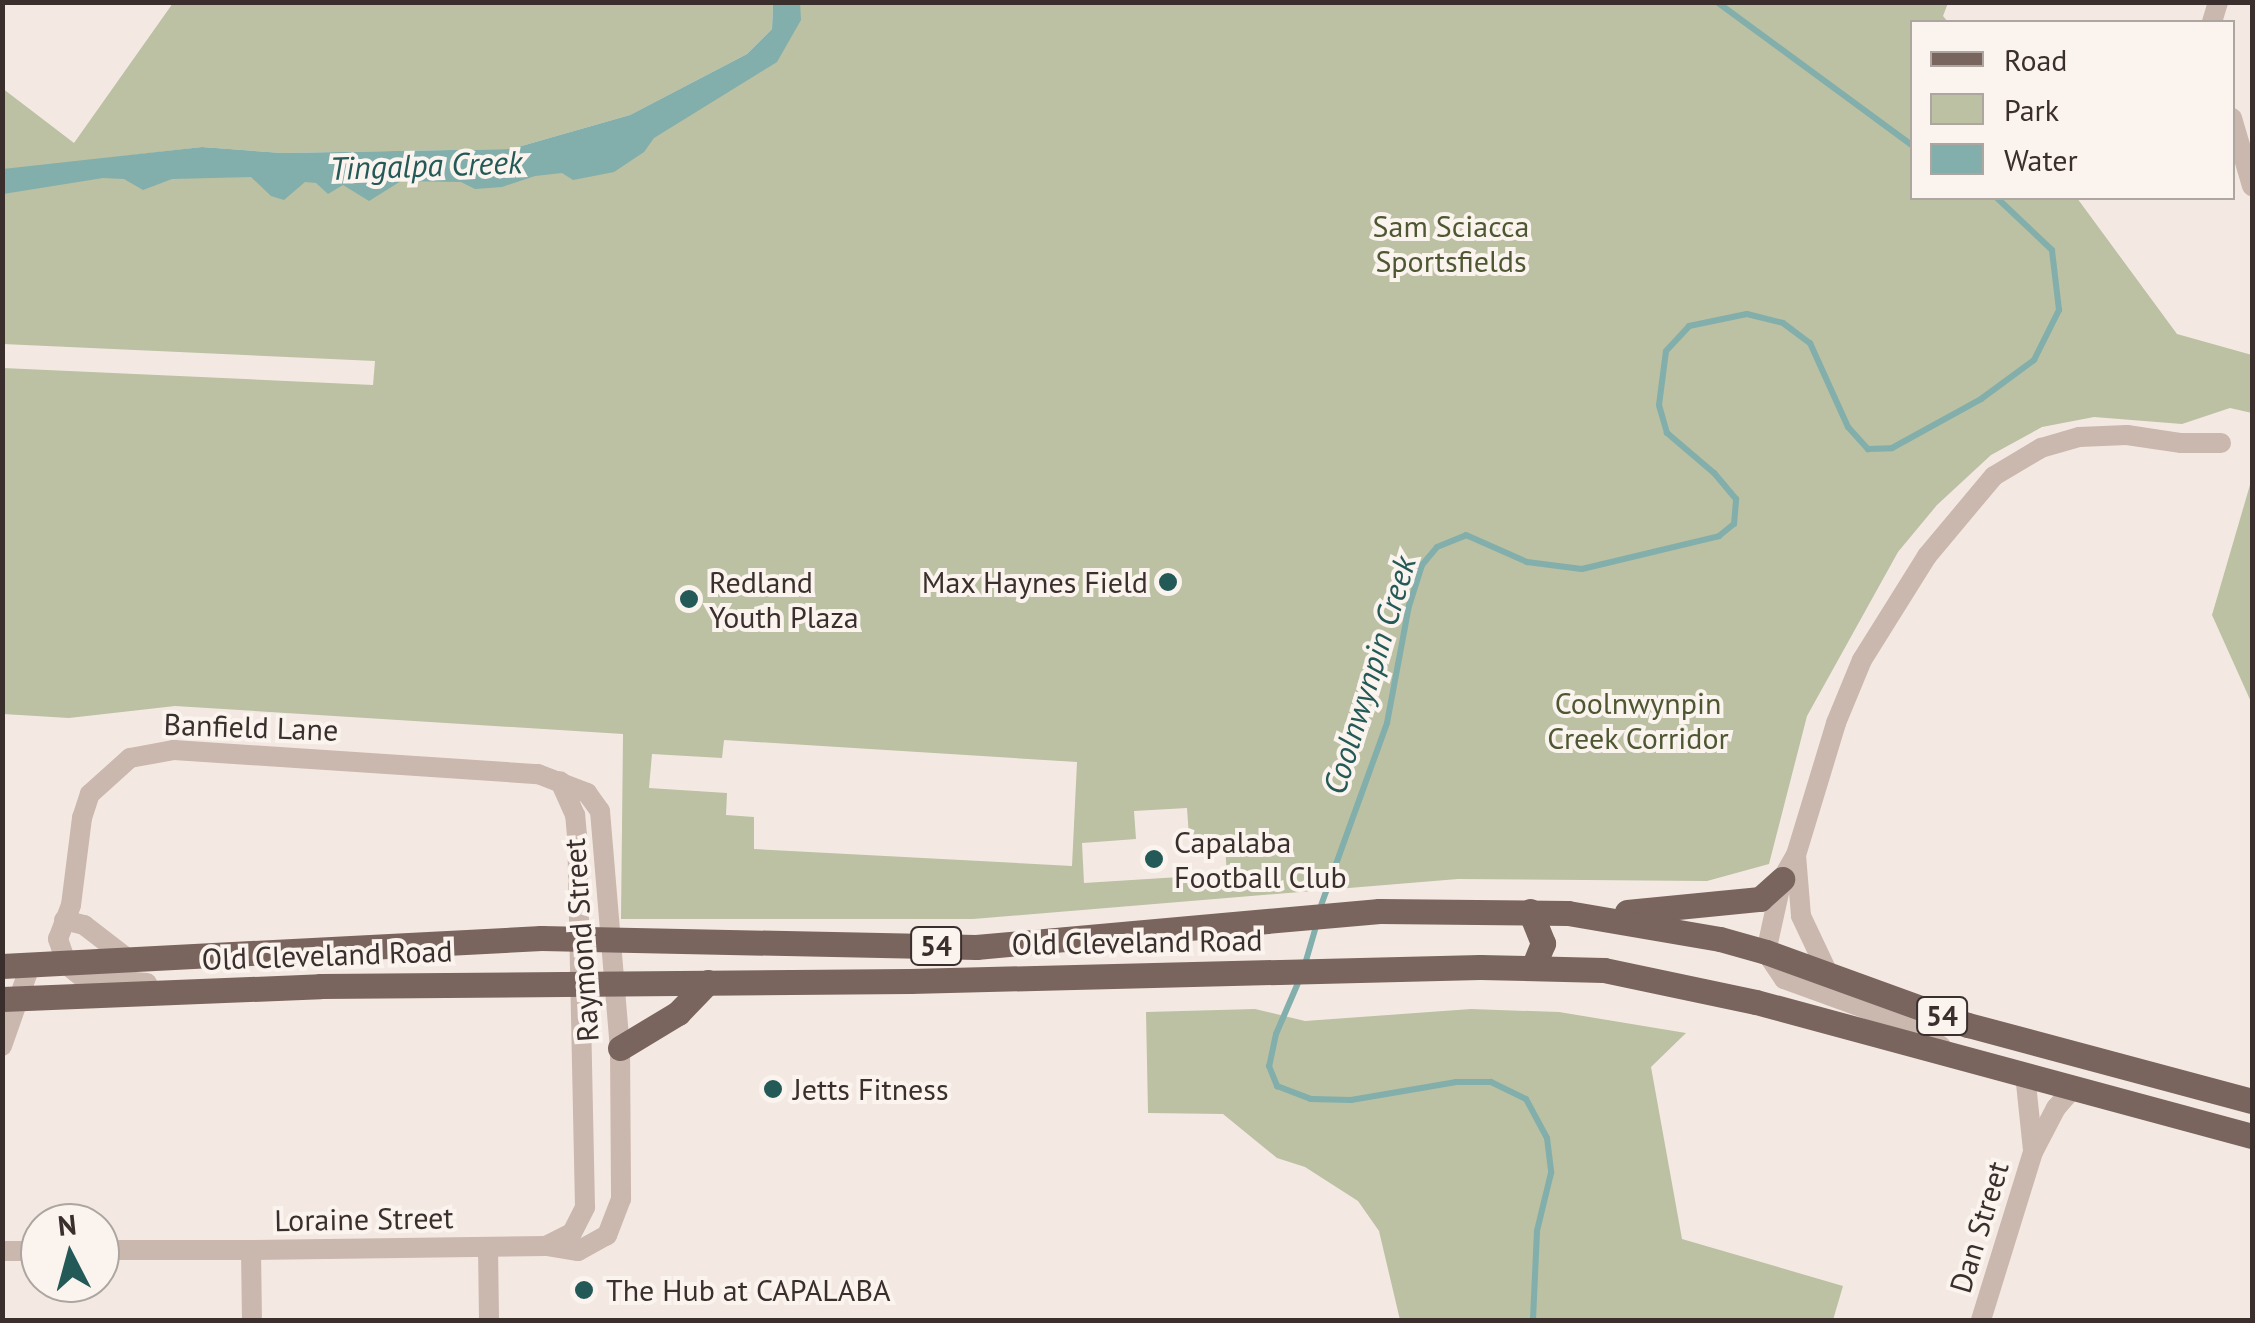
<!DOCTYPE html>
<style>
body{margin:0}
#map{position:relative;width:2255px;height:1323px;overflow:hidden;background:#f3e9e2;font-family:"PT Sans",sans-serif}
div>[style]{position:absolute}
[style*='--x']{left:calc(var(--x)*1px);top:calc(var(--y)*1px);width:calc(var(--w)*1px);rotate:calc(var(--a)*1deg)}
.green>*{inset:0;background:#bbc1a2}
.water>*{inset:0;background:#82aeab}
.stream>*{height:6px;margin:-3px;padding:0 3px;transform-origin:3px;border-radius:3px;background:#82aeab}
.minor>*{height:20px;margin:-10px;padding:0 10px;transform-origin:10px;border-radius:10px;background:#cab7ae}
.primary>*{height:25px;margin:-12.5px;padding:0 12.5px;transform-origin:12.5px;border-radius:12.5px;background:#7a645e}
.dots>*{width:28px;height:28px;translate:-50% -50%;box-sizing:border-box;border:5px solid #faf3ee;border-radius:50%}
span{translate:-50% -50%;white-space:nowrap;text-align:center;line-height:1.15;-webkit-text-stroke:8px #faf3ee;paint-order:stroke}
.shield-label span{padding:2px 8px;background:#faf3ee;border:2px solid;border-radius:8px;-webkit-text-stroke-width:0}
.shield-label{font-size:28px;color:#3a2f2c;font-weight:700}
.park-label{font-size:30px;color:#4d5731}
.poi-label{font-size:30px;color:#3a2f2c}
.left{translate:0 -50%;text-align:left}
.right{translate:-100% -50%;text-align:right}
.street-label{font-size:30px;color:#3a2f2c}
.water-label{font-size:32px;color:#235956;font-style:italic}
.frame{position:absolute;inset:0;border:5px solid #3a2f2c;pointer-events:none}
.legend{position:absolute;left:1910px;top:20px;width:325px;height:180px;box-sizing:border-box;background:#faf3ee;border:2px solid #ada5a0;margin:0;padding:12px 18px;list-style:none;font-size:30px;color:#3a2f2c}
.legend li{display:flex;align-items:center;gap:20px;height:50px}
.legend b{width:50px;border:2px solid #ada5a0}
.north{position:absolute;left:20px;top:1203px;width:100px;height:100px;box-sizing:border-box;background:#faf3ee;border:2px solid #ada5a0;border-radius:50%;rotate:354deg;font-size:28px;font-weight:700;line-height:40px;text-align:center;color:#3a2f2c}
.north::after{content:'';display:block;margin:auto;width:35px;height:45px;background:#235956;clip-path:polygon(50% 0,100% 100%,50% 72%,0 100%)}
</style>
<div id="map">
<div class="green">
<div style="clip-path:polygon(173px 3px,773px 3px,772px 29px,747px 54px,630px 115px,511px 149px,282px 153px,202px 147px,99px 159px,3px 181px,2px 88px,74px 143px)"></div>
<div style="clip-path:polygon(evenodd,785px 3px,1948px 3px,1943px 16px,1948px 22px,1912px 22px,1912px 198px,2077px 198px,2177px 334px,2252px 355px,2252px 413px,2230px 408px,2182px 424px,2094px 417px,2042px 427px,1991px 455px,1937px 505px,1898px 552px,1807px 716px,1769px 864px,1707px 881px,1458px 879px,973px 919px,621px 919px,623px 734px,175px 706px,69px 718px,3px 714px,3px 368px,373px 385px,375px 361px,3px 344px,3px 185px,107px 168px,414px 173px,646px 129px,784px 30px,785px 3px,724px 740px,1077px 762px,1072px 866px,754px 849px,754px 817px,726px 815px,727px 793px,649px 788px,652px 754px,722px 758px,724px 740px,785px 3px,1187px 808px,1189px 837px,1224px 835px,1227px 874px,1084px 883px,1082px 843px,1136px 839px,1134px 811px,1187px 808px)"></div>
<div style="clip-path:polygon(2252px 478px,2252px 704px,2212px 615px)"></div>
<div style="clip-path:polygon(1255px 1009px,1305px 1021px,1471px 1009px,1559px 1012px,1686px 1033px,1651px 1067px,1682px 1239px,1843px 1286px,1833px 1320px,1400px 1320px,1379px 1231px,1358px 1201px,1305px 1167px,1277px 1158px,1223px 1114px,1148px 1113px,1146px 1012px)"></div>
</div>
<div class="water">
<div style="clip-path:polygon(773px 3px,800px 3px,801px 20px,777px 62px,654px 138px,644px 152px,614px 172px,573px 180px,562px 173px,535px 176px,502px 187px,475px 189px,461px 182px,401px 181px,369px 201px,343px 185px,328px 194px,316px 183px,305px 182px,284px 200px,271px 196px,251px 177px,172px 179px,143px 190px,124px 179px,103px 178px,3px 194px,3px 169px,202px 147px,282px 153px,511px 149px,630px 115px,747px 54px,772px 29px)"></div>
</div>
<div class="stream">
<div style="--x:1717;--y:2;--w:242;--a:36.3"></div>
<div style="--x:1319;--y:911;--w:200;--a:-70.1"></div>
<div style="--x:1387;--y:723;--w:119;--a:-79.4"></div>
<div style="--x:1409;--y:606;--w:43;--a:-72.4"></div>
<div style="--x:1422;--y:565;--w:23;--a:-50"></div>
<div style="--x:1437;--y:547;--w:31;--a:-22"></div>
<div style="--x:1466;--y:535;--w:67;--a:23.9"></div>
<div style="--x:1527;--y:562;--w:55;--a:7.3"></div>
<div style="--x:1582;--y:569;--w:141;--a:-13.5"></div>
<div style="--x:1719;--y:536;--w:19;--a:-39"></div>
<div style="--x:1734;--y:524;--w:25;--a:-85"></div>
<div style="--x:1736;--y:499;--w:34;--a:-130"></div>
<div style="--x:1714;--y:473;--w:62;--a:-139.6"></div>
<div style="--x:1667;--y:433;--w:29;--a:-106"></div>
<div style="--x:1659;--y:405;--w:54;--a:-82.6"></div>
<div style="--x:1666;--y:351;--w:34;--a:-47"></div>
<div style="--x:1689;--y:326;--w:59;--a:-11.7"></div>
<div style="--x:1747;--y:314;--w:37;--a:14"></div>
<div style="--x:1783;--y:323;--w:34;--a:37"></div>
<div style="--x:1810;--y:343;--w:92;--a:65.7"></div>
<div style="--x:1848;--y:427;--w:30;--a:48"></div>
<div style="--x:1868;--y:449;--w:24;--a:-2"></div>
<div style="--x:1892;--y:448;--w:102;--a:-28.8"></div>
<div style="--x:1981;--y:399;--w:66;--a:-36.3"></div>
<div style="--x:2034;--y:360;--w:56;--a:-63.4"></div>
<div style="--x:2059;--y:310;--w:60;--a:-96.7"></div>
<div style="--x:2052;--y:250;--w:76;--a:-136.6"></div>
<div style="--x:1305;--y:964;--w:43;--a:-73.7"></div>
<div style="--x:1301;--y:976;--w:63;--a:113.3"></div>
<div style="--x:1276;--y:1034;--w:33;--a:102"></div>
<div style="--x:1269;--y:1066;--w:22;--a:68"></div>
<div style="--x:1277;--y:1086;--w:36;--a:21"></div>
<div style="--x:1311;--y:1099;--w:40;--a:1.4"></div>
<div style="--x:1351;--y:1100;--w:107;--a:-9.7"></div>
<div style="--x:1456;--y:1082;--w:35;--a:0"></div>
<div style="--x:1491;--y:1082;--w:39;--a:26"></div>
<div style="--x:1526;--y:1099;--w:44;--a:61.7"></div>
<div style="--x:1547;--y:1138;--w:35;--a:83"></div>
<div style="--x:1551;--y:1173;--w:60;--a:103.6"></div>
<div style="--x:1537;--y:1231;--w:89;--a:92.6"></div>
</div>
<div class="minor">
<div style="--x:2212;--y:22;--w:21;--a:-73"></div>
<div style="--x:2232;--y:118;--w:71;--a:73.6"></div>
<div style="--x:1796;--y:855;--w:61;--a:85.3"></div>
<div style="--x:1801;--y:916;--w:61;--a:64.7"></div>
<div style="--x:64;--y:920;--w:21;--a:14"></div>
<div style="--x:84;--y:925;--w:61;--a:37.6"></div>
<div style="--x:147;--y:983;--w:64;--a:-175.5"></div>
<div style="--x:83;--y:978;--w:21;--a:-141"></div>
<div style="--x:67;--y:965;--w:28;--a:-109"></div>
<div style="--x:58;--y:939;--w:36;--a:-69"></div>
<div style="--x:71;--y:905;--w:88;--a:-82.8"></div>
<div style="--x:82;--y:818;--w:25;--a:-72"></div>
<div style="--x:90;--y:794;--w:54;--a:-42"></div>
<div style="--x:130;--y:758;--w:45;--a:-10.3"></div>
<div style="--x:174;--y:750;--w:365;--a:3.8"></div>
<div style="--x:538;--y:774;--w:53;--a:21.2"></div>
<div style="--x:587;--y:793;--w:22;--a:54"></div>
<div style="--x:600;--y:811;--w:238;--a:85.2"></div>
<div style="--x:620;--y:1048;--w:151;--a:89.6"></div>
<div style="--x:621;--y:1199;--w:39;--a:111"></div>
<div style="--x:607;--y:1235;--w:33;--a:151"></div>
<div style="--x:578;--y:1251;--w:32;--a:-171"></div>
<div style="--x:546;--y:1246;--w:295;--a:179.2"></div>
<div style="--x:251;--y:1250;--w:70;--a:89.2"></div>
<div style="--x:2;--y:1046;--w:85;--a:-70.7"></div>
<div style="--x:1941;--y:1046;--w:51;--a:-149.4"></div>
<div style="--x:1897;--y:1020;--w:120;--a:-160.1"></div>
<div style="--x:1784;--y:979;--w:32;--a:-124"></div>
<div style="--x:1766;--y:952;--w:75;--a:-77.6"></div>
<div style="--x:1782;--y:879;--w:28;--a:-60"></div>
<div style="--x:1796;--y:855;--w:138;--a:-73.1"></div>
<div style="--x:1836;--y:723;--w:68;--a:-67.6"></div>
<div style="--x:1862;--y:660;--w:123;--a:-58"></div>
<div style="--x:1927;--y:556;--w:104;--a:-50.1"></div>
<div style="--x:1994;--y:476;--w:55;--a:-30.8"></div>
<div style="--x:2041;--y:448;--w:40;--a:-16"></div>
<div style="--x:2079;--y:437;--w:48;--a:-2.4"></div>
<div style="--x:2127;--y:435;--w:55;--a:8.4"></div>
<div style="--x:2181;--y:443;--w:40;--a:0"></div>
<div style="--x:2025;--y:1074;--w:76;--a:84"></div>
<div style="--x:546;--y:1246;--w:29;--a:-27"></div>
<div style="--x:572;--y:1233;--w:29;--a:-63"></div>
<div style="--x:585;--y:1207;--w:371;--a:-91.2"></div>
<div style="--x:577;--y:836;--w:21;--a:-95"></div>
<div style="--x:575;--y:815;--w:37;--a:-114"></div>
<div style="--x:488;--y:1247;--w:73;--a:89.2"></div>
<div style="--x:100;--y:1250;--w:151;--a:0"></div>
<div style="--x:2;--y:1251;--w:38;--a:0"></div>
<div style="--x:1981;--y:1320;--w:176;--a:-72.8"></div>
<div style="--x:2033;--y:1152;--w:50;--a:-62.4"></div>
<div style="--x:2056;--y:1108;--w:28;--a:-49"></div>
</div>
<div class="primary">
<div style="--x:1530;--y:911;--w:35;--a:68"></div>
<div style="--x:1543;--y:943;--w:27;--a:112"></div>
<div style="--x:1627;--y:912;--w:134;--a:-5.6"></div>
<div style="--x:1760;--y:899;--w:30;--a:-42"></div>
<div style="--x:2;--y:966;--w:540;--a:-2.97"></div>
<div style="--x:541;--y:938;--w:435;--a:1.2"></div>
<div style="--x:976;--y:947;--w:405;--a:-5.1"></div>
<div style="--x:1379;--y:911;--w:189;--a:0.6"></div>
<div style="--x:1568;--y:913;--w:154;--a:9.7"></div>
<div style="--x:1720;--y:939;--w:48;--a:15.8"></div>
<div style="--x:1766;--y:952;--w:215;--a:19.9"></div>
<div style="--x:1968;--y:1025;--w:294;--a:15"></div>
<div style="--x:2;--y:999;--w:318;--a:-2.3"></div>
<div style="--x:320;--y:986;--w:590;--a:-0.49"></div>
<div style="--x:910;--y:981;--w:570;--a:-1.41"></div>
<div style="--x:1480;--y:967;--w:124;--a:1.4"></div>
<div style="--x:1604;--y:970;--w:155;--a:11.9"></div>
<div style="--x:1756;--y:1002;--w:514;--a:15.12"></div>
<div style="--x:620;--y:1048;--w:68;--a:-31.1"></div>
<div style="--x:678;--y:1013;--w:43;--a:-45.9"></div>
</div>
<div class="dots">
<div style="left:1168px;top:582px;background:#235956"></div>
<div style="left:689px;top:599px;background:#235956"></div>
<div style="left:1154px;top:859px;background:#235956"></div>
<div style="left:773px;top:1089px;background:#235956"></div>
<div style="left:584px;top:1290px;background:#235956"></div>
</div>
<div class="shield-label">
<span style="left:936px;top:946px">54</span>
<span style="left:1942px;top:1016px">54</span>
</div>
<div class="park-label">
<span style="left:1451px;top:243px">Sam Sciacca<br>Sportsfields</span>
<span style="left:1638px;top:720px">Coolnwynpin<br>Creek Corridor</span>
</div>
<div class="poi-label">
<span class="left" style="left:709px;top:599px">Redland<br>Youth Plaza</span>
<span class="right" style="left:1148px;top:582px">Max Haynes Field</span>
<span class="left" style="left:1174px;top:859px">Capalaba<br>Football Club</span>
<span class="left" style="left:793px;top:1089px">Jetts Fitness</span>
<span class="left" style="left:606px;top:1290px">The Hub at CAPALABA</span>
</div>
<div class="street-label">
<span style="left:251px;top:727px;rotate:2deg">Banfield Lane</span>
<span style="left:581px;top:940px;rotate:-94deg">Raymond Street</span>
<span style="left:1137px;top:942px;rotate:-1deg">Old Cleveland Road</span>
<span style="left:327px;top:955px;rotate:-2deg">Old Cleveland Road</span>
<span style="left:364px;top:1219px;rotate:-1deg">Loraine Street</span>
<span style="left:1979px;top:1227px;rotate:-73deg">Dan Street</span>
</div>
<div class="water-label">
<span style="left:426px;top:165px;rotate:-2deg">Tingalpa Creek</span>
<span style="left:1369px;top:675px;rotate:-73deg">Coolnwynpin Creek</span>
</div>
<div class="frame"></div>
<ul class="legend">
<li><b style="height:12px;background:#7a645e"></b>Road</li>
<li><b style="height:28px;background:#bbc1a2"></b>Park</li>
<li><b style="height:28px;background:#82aeab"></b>Water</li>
</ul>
<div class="north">N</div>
</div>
